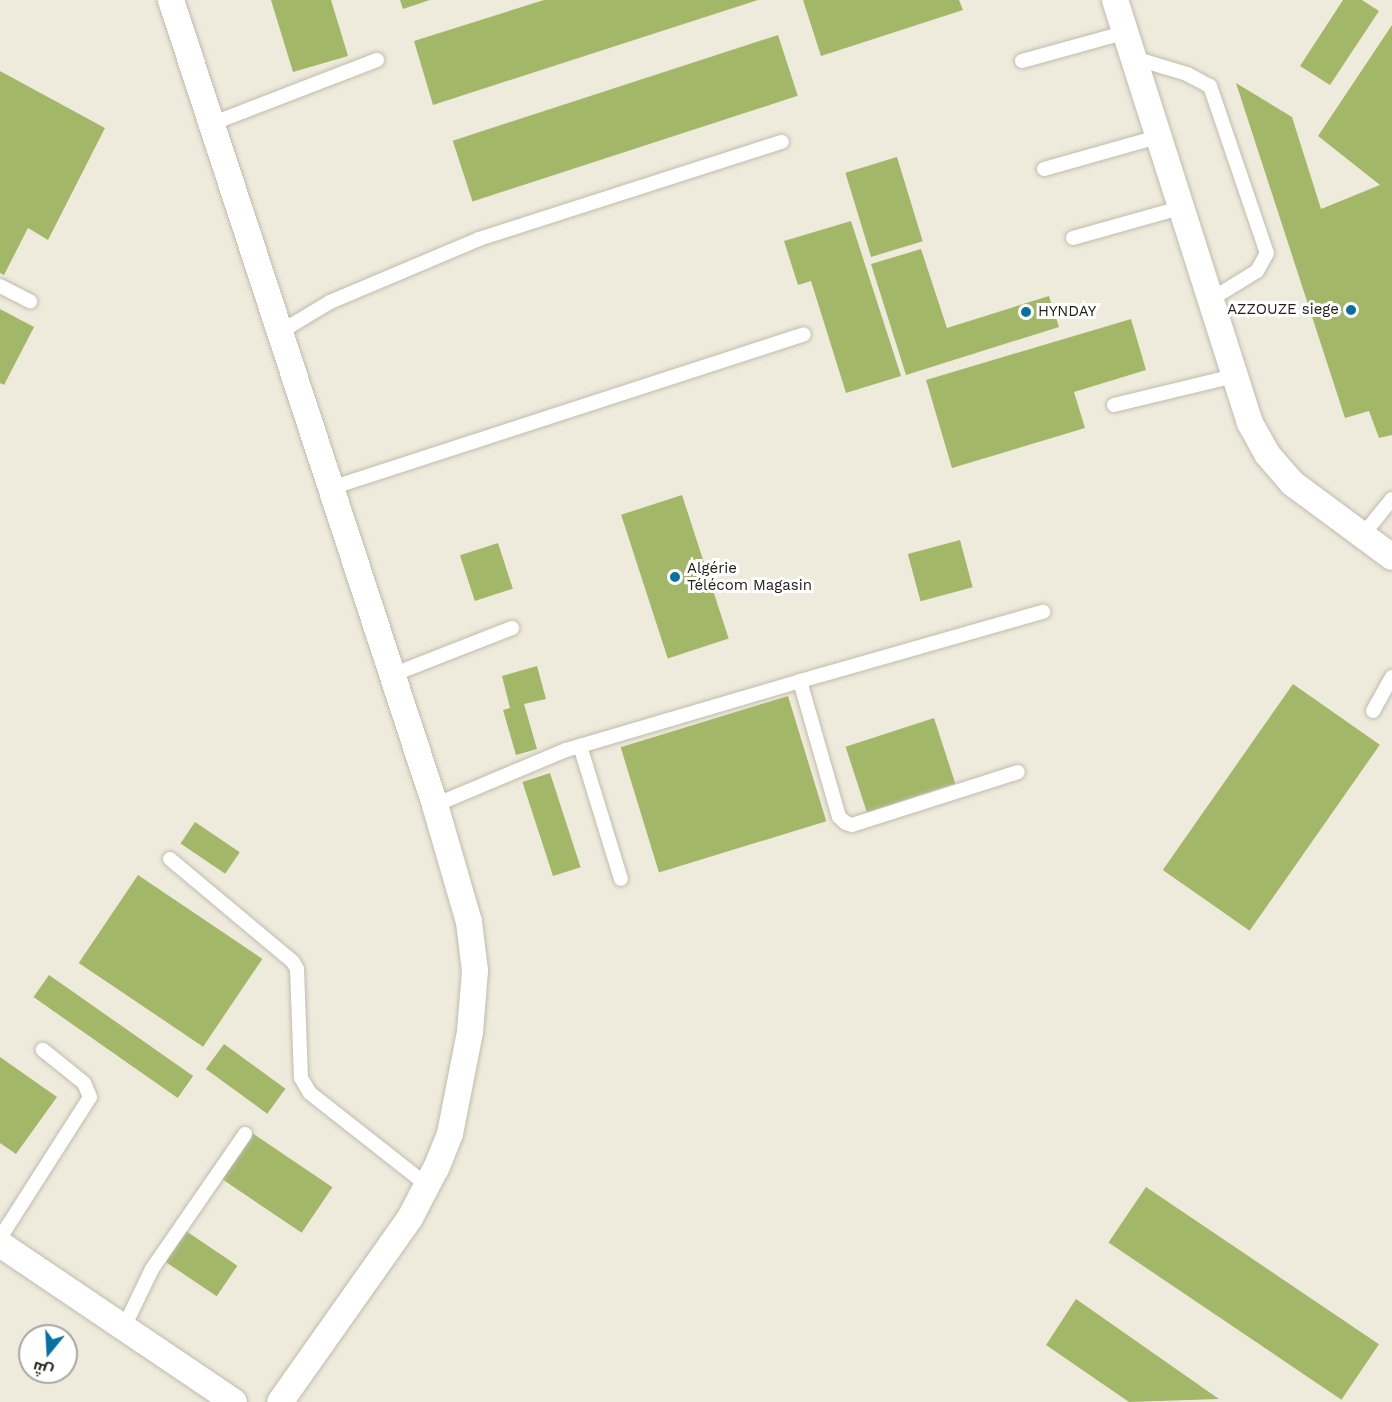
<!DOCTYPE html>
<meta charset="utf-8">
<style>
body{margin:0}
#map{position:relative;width:1392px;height:1402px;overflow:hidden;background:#efebdc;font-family:"Work Sans",Cairo,sans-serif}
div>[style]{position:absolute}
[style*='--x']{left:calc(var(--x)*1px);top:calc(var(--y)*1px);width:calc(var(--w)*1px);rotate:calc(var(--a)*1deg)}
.building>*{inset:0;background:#a3b769;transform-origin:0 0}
.roads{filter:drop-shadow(0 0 2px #c0bcae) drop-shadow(0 0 2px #c0bcae)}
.lane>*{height:14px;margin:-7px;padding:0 7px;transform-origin:7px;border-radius:7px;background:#fff}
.street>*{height:26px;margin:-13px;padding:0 13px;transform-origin:13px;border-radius:13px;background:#fff}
.dots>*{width:16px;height:16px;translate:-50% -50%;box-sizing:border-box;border:3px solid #fff;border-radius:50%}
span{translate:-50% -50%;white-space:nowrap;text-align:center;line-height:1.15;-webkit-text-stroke:6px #fff;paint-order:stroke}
.poi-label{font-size:15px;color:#23211c}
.right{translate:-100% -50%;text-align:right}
.left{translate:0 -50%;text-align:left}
.north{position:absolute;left:18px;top:1324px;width:60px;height:60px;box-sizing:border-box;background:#fff;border:2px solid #a7a6a4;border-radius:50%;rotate:198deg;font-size:16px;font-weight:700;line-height:24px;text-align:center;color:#23211c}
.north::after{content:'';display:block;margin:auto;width:21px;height:27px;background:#07729e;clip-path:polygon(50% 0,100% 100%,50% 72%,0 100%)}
</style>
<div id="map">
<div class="building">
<div style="clip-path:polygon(271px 0,331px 0,348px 56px,293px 72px)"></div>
<div style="clip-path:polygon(400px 0,430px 0,403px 9px)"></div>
<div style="clip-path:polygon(544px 0,758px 0,433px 105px,414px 41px)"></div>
<div style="clip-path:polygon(803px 0,959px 0,963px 10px,821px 56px)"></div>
<div style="clip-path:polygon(1343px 0,1362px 0,1379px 11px,1330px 85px,1300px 66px)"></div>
<div style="clip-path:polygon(1392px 25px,1392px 435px,1379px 438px,1369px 411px,1345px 418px,1236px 83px,1292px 117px,1321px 209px,1380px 185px,1318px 136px)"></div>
<div style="left:778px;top:35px;width:64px;height:342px;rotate:72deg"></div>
<div style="clip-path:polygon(0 71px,105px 128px,48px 240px,28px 228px,4px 275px,0 273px)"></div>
<div style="left:897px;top:157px;width:88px;height:54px;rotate:73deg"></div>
<div style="clip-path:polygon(851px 221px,901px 376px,846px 393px,811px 281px,798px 285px,784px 241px)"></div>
<div style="clip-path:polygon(921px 249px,947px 328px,1049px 296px,1059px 327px,906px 375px,871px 264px)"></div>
<div style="clip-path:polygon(0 309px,34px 327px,4px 385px,0 383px)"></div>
<div style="clip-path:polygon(1131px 319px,1146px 370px,1074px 392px,1085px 428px,952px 468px,926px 380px)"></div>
<div style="left:682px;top:495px;width:151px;height:64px;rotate:72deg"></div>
<div style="left:960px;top:540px;width:49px;height:54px;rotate:75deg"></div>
<div style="left:498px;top:543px;width:48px;height:40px;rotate:72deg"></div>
<div style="clip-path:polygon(537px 666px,546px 699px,524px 704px,537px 749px,516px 755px,503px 710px,510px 708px,502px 676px)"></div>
<div style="left:1293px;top:684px;width:106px;height:227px;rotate:35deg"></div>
<div style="left:788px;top:696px;width:131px;height:175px;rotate:73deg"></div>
<div style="left:934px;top:718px;width:69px;height:93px;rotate:72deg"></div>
<div style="left:550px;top:773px;width:99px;height:29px;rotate:72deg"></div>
<div style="left:195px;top:822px;width:54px;height:26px;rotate:34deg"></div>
<div style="left:138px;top:875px;width:150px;height:106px;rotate:34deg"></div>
<div style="left:49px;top:975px;width:176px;height:27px;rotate:35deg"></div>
<div style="left:224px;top:1044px;width:76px;height:31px;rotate:36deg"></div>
<div style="clip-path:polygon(0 1057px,57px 1097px,16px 1154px,0 1143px)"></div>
<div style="left:252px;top:1133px;width:97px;height:55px;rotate:34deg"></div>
<div style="left:1146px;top:1187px;width:281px;height:67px;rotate:34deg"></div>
<div style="left:186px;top:1231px;width:62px;height:37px;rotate:34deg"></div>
<div style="clip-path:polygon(1076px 1299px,1219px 1399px,1129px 1402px,1046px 1345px)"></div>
</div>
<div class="roads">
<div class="lane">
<div style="--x:1131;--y:57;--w:59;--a:16.9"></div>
<div style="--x:1187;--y:74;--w:26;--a:28"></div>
<div style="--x:1210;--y:86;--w:176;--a:71.2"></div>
<div style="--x:1267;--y:253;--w:21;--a:119"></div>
<div style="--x:1257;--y:271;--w:55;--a:148.3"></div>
<div style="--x:1022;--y:61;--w:106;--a:-15.4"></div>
<div style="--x:211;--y:124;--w:178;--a:-21.1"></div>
<div style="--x:1044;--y:169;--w:117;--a:-15.8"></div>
<div style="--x:1073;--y:238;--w:111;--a:-15.7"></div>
<div style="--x:0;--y:286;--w:34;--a:27"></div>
<div style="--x:280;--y:332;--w:58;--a:-31"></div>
<div style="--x:330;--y:302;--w:162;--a:-22.9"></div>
<div style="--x:479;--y:239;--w:318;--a:-17.8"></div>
<div style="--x:1114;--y:405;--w:123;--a:-13.6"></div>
<div style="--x:331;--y:488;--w:497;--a:-18"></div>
<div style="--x:1361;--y:537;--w:49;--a:-50.8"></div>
<div style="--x:392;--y:675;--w:129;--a:-21.4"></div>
<div style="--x:800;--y:681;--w:253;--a:-15.9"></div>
<div style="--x:1373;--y:711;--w:39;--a:-61"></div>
<div style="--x:580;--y:746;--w:139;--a:72.9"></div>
<div style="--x:435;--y:805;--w:142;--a:-22.8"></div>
<div style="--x:566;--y:750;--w:244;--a:-16.4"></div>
<div style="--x:800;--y:681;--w:141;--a:74"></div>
<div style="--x:839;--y:817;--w:9;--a:41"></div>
<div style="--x:846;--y:823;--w:6;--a:18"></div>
<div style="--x:852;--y:825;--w:174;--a:-17.7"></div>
<div style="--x:170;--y:859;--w:160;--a:39.9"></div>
<div style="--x:293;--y:962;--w:8;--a:60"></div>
<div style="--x:297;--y:969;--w:109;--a:87.9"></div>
<div style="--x:301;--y:1078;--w:17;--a:59"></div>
<div style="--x:310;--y:1093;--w:149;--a:38.2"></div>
<div style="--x:0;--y:1238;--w:167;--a:-57.4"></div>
<div style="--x:90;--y:1097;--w:15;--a:-113"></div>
<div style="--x:84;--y:1083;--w:53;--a:-141.2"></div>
<div style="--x:124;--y:1327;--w:64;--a:-64.2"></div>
<div style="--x:152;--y:1269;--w:164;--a:-55.4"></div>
</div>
<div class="street">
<div style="--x:171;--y:0;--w:847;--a:71.84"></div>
<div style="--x:435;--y:805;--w:122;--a:73.8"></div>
<div style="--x:469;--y:922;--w:49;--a:83"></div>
<div style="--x:475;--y:971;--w:61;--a:94.7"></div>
<div style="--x:470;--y:1032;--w:104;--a:101.1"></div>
<div style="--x:450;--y:1134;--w:37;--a:112"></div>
<div style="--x:436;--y:1168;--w:56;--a:117.5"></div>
<div style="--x:410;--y:1218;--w:225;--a:125.2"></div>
<div style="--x:1115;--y:0;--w:444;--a:72.3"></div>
<div style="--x:1250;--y:423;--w:35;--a:61"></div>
<div style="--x:1267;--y:454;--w:38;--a:49"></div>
<div style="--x:1292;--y:483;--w:124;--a:36.5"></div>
<div style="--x:0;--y:1244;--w:282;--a:34"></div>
</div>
</div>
<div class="dots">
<div style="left:1351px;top:310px;background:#07729e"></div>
<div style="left:1026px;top:312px;background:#07729e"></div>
<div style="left:675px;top:577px;background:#07729e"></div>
</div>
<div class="poi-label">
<span class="right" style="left:1339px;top:310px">AZZOUZE siege</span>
<span class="left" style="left:1038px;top:312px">HYNDAY</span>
<span class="left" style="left:687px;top:577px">Algérie<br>Télécom Magasin</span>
</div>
<div class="north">ش</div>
</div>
